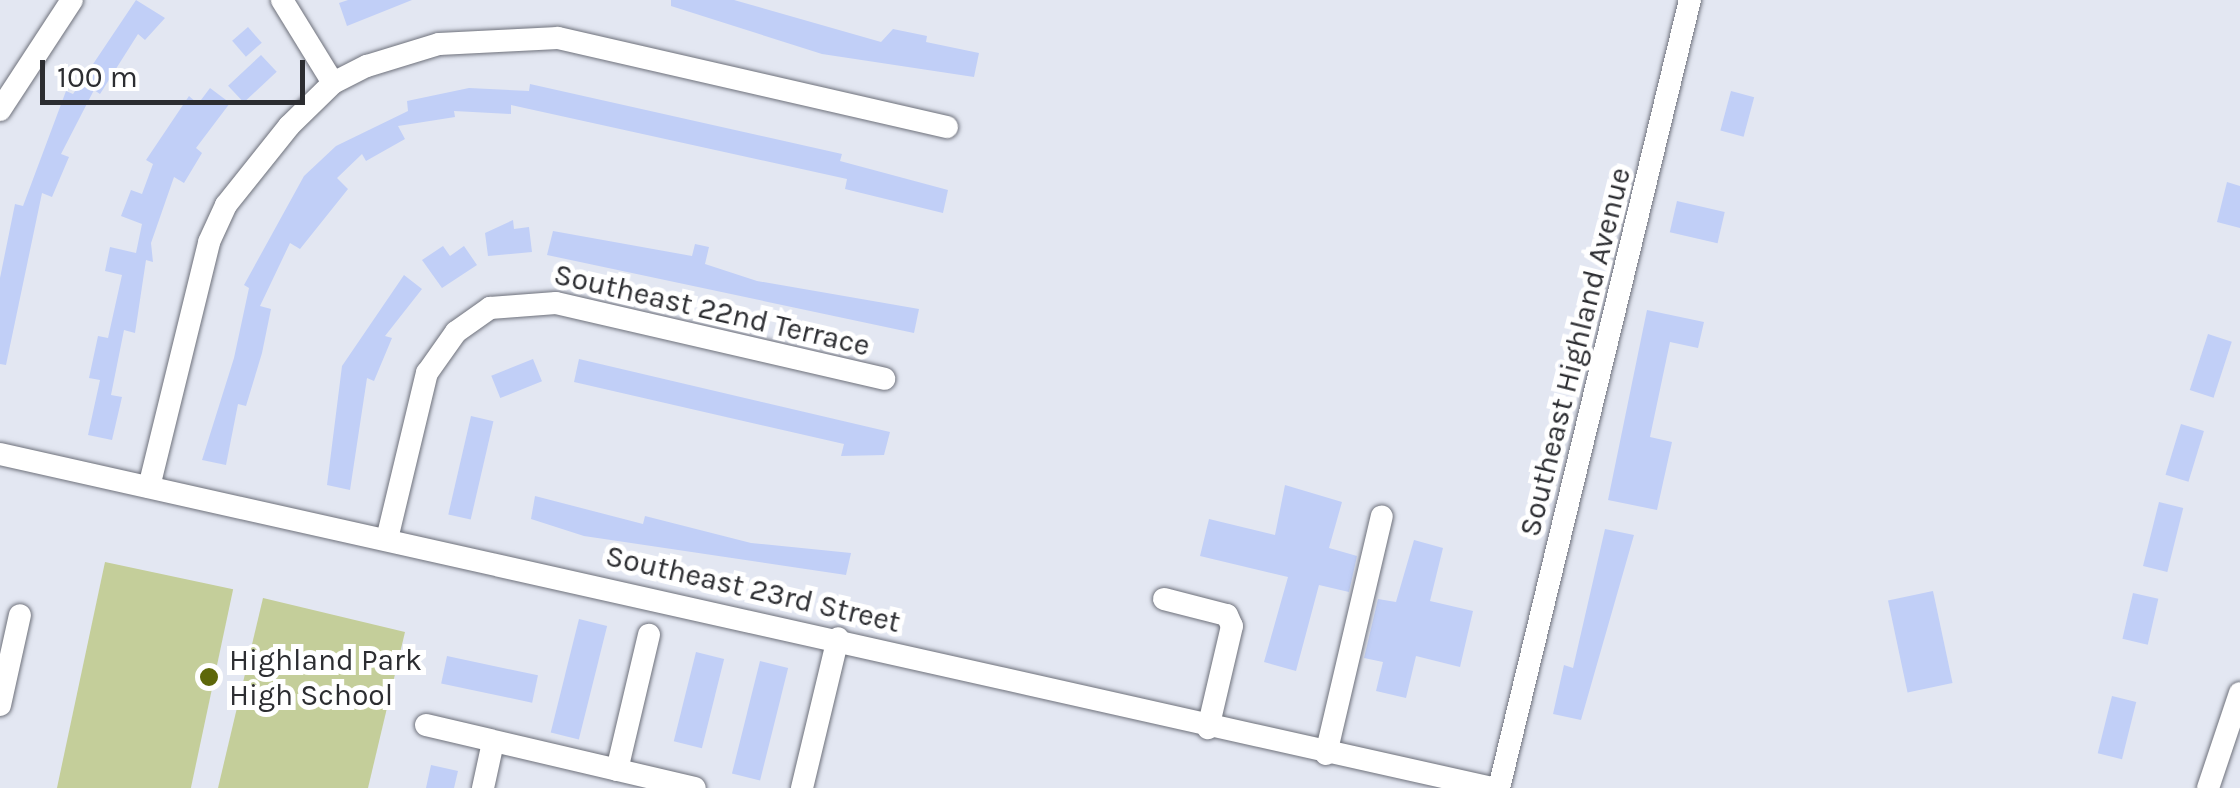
<!DOCTYPE html>
<style>
body{margin:0}
#map{position:relative;width:2240px;height:788px;overflow:hidden;background:#e3e7f2;font-family:Karla,sans-serif}
div>[style]{position:absolute}
.green>*{inset:0;background:#c4ce9a;transform-origin:0 0}
.building>*{inset:0;background:#c1cff7;transform-origin:0 0}
.roads{filter:drop-shadow(0 0 2px #6e717b) drop-shadow(0 0 2px #6e717b)}
.minor>*{height:22px;margin:-11px;padding:0 11px;transform-origin:11px;border-radius:11px;background:#fff}
.dots>*{width:28px;height:28px;translate:-50% -50%;box-sizing:border-box;border:5px solid #fff;border-radius:50%}
span{translate:-50% -50%;white-space:nowrap;text-align:center;line-height:1.15;-webkit-text-stroke:10px #fff;paint-order:stroke}
.street-label{font-size:30px;color:#2c2d31}
.poi-label{font-size:30px;color:#2c2d31}
.left{translate:0 -50%;text-align:left}
.scale{position:absolute;left:40px;top:60px;width:265px;height:45px;box-sizing:border-box;border:5px solid #2c2d31;border-top:0;padding-left:12px;font-size:30px;line-height:35px;white-space:nowrap;color:#2c2d31;-webkit-text-stroke:8px #fff;paint-order:stroke}
</style>
<div id="map">
<div class="green">
<div style="left:105px;top:562px;width:131px;height:231px;rotate:12deg"></div>
<div style="clip-path:polygon(263px 598px,405px 632px,368px 788px,218px 788px)"></div>
</div>
<div class="building">
<div style="clip-path:polygon(136px 0,165px 18px,145px 40px,138px 34px,100px 94px,94px 90px,61px 154px,69px 157px,52px 197px,42px 193px,6px 365px,0 364px,0 278px,15px 204px,23px 206px,66px 91px,73px 94px)"></div>
<div style="clip-path:polygon(412px 0,347px 26px,339px 3px,348px 0)"></div>
<div style="clip-path:polygon(671px 0,734px 0,881px 42px,893px 29px,927px 36px,926px 42px,979px 53px,974px 77px,822px 54px,671px 6px)"></div>
<div style="left:248px;top:27px;width:21px;height:21px;rotate:49deg"></div>
<div style="left:261px;top:55px;width:23px;height:45px;rotate:47deg"></div>
<div style="clip-path:polygon(530px 84px,842px 154px,840px 161px,948px 190px,943px 213px,845px 189px,847px 179px,511px 105px,511px 114px,454px 111px,455px 117px,398px 126px,405px 139px,366px 161px,362px 154px,337px 178px,348px 189px,300px 249px,290px 243px,260px 306px,271px 309px,262px 353px,246px 406px,238px 404px,226px 465px,202px 460px,234px 358px,249px 288px,244px 285px,304px 176px,336px 146px,408px 111px,407px 101px,469px 88px,529px 91px)"></div>
<div style="clip-path:polygon(210px 88px,230px 103px,196px 148px,202px 153px,184px 183px,174px 177px,151px 243px,153px 262px,146px 260px,135px 333px,124px 330px,111px 395px,122px 397px,112px 440px,88px 435px,100px 380px,89px 378px,98px 336px,108px 338px,122px 275px,105px 271px,110px 247px,136px 253px,142px 224px,121px 216px,131px 190px,142px 194px,153px 164px,146px 160px,189px 96px,198px 104px)"></div>
<div style="left:1731px;top:91px;width:24px;height:41px;rotate:15deg"></div>
<div style="clip-path:polygon(2227px 182px,2240px 186px,2240px 228px,2217px 222px)"></div>
<div style="left:1677px;top:201px;width:49px;height:32px;rotate:13deg"></div>
<div style="clip-path:polygon(513px 220px,514px 229px,529px 227px,532px 252px,488px 256px,485px 233px)"></div>
<div style="clip-path:polygon(553px 231px,692px 256px,695px 244px,709px 247px,705px 264px,757px 281px,919px 309px,914px 333px,547px 255px)"></div>
<div style="clip-path:polygon(443px 246px,450px 256px,464px 246px,477px 265px,442px 288px,422px 260px)"></div>
<div style="clip-path:polygon(404px 275px,422px 289px,385px 336px,392px 338px,374px 381px,367px 378px,350px 490px,327px 485px,342px 366px)"></div>
<div style="clip-path:polygon(1647px 310px,1704px 322px,1698px 348px,1670px 342px,1650px 437px,1672px 442px,1657px 510px,1608px 500px)"></div>
<div style="left:2208px;top:334px;width:25px;height:59px;rotate:18deg"></div>
<div style="left:533px;top:359px;width:24px;height:45px;rotate:68deg"></div>
<div style="clip-path:polygon(579px 359px,890px 432px,884px 455px,841px 456px,844px 444px,574px 382px)"></div>
<div style="left:471px;top:416px;width:23px;height:101px;rotate:13deg"></div>
<div style="left:2181px;top:424px;width:24px;height:53px;rotate:17deg"></div>
<div style="clip-path:polygon(1285px 485px,1342px 502px,1329px 548px,1357px 556px,1349px 592px,1319px 585px,1296px 671px,1264px 662px,1288px 577px,1200px 556px,1209px 519px,1275px 535px)"></div>
<div style="clip-path:polygon(535px 496px,643px 524px,645px 516px,751px 543px,851px 553px,846px 575px,584px 536px,531px 519px)"></div>
<div style="left:2159px;top:502px;width:25px;height:66px;rotate:14deg"></div>
<div style="clip-path:polygon(1605px 529px,1634px 535px,1581px 720px,1553px 714px,1564px 665px,1573px 668px)"></div>
<div style="clip-path:polygon(1414px 540px,1443px 548px,1430px 601px,1473px 611px,1460px 667px,1416px 656px,1406px 698px,1376px 691px,1383px 662px,1364px 658px,1378px 599px,1396px 602px)"></div>
<div style="left:1933px;top:591px;width:94px;height:46px;rotate:78deg"></div>
<div style="left:2133px;top:593px;width:26px;height:47px;rotate:13deg"></div>
<div style="left:579px;top:619px;width:29px;height:117px;rotate:14deg"></div>
<div style="left:696px;top:652px;width:29px;height:92px;rotate:14deg"></div>
<div style="left:447px;top:656px;width:93px;height:28px;rotate:12deg"></div>
<div style="left:760px;top:661px;width:29px;height:116px;rotate:14deg"></div>
<div style="left:2112px;top:696px;width:25px;height:59px;rotate:14deg"></div>
<div style="clip-path:polygon(431px 765px,458px 771px,454px 788px,426px 788px)"></div>
</div>
<div class="roads">
<div class="minor">
<div style="left:282px;top:0;width:97px;rotate:58.4deg"></div>
<div style="left:0;top:110px;width:131px;rotate:-56.8deg"></div>
<div style="left:0;top:454px;width:1529px;rotate:12.62deg"></div>
<div style="left:149px;top:487px;width:252px;rotate:-76.2deg"></div>
<div style="left:209px;top:242px;width:41px;rotate:-65.3deg"></div>
<div style="left:226px;top:205px;width:101px;rotate:-51.4deg"></div>
<div style="left:289px;top:126px;width:62px;rotate:-44.3deg"></div>
<div style="left:333px;top:83px;width:38px;rotate:-27deg"></div>
<div style="left:367px;top:66px;width:75px;rotate:-17deg"></div>
<div style="left:439px;top:44px;width:119px;rotate:-2.9deg"></div>
<div style="left:558px;top:38px;width:399px;rotate:12.9deg"></div>
<div style="left:387px;top:539px;width:171px;rotate:-76.5deg"></div>
<div style="left:427px;top:373px;width:50px;rotate:-54.7deg"></div>
<div style="left:456px;top:332px;width:42px;rotate:-35.2deg"></div>
<div style="left:490px;top:308px;width:66px;rotate:-4.3deg"></div>
<div style="left:556px;top:303px;width:337px;rotate:13deg"></div>
<div style="left:1164px;top:599px;width:65px;rotate:14.3deg"></div>
<div style="left:1227px;top:615px;width:12px;rotate:66deg"></div>
<div style="left:1232px;top:626px;width:105px;rotate:103.2deg"></div>
<div style="left:0;top:705px;width:92px;rotate:-77.5deg"></div>
<div style="left:426px;top:725px;width:276px;rotate:13.2deg"></div>
<div style="left:1326px;top:754px;width:244px;rotate:-76.8deg"></div>
<div style="left:617px;top:770px;width:139px;rotate:-76.7deg"></div>
<div style="left:483px;top:788px;width:47px;rotate:-77.7deg"></div>
<div style="left:802px;top:788px;width:154px;rotate:-76.5deg"></div>
<div style="left:1499px;top:788px;width:811px;rotate:-76.38deg"></div>
<div style="left:2208px;top:788px;width:100px;rotate:-71.4deg"></div>
</div>
</div>
<div class="dots">
<div style="left:209px;top:677px;background:#5d670a"></div>
</div>
<div class="street-label">
<span style="left:712px;top:310px;rotate:13deg">Southeast 22nd Terrace</span>
<span style="left:1575px;top:352px;rotate:-76deg">Southeast Highland Avenue</span>
<span style="left:753px;top:589px;rotate:13deg">Southeast 23rd Street</span>
</div>
<div class="poi-label">
<span class="left" style="left:229px;top:677px">Highland Park<br>High School</span>
</div>
<div class="scale">100 m</div>
</div>
